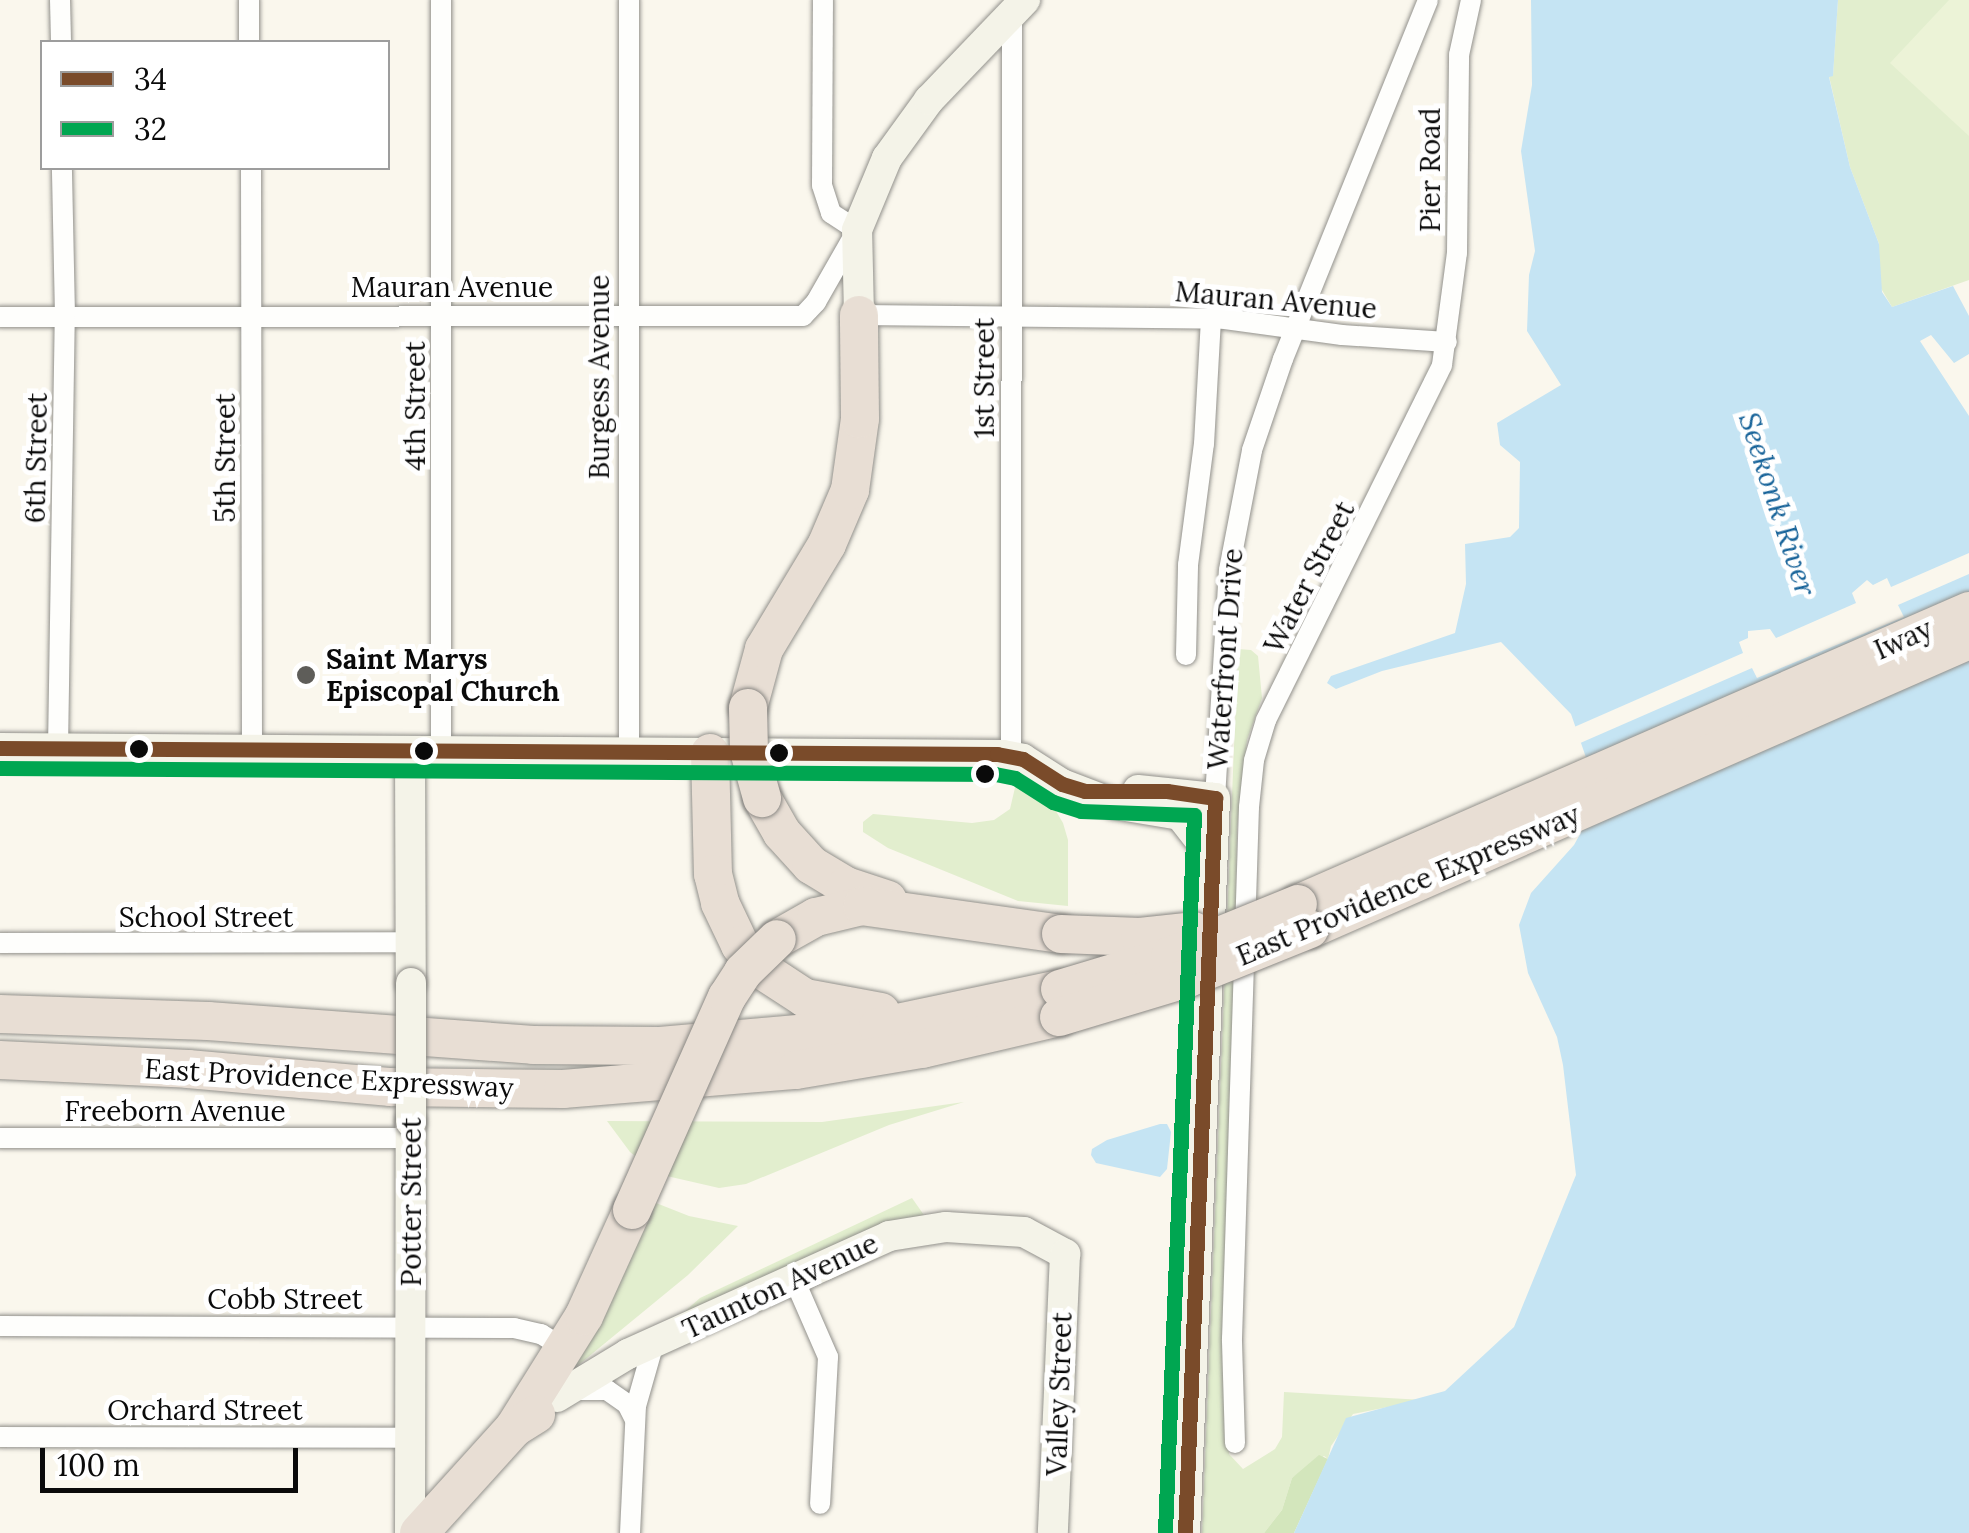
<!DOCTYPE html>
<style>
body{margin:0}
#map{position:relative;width:1969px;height:1533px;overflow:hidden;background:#faf7ed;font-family:Lora,serif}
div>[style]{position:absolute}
.green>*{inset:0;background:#e2eece}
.forest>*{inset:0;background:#d3e6bc}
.pitch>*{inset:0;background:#ecf3d7}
.water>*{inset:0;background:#c5e4f3}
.pier>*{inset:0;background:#faf7ed}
.roads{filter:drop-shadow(0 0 2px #92918c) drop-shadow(0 0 2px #92918c)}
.street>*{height:20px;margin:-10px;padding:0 10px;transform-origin:10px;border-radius:10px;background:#fefefc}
.secondary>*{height:30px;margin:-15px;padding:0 15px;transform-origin:15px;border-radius:15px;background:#f4f3e8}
.highway>*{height:38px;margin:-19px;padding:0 19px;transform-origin:19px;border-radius:19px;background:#e8ded4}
.bridges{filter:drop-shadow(0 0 2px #898783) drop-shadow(0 0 2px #898783)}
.secondary-bridge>*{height:30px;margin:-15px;padding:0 15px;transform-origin:15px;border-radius:15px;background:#f4f3e8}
.highway-bridge>*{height:38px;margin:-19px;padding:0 19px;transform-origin:19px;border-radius:19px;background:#e8ded4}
.bus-1>*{height:15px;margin:-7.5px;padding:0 7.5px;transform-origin:7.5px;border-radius:7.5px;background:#7a4b2a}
.bus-2>*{height:15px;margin:-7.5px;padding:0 7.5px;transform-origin:7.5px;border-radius:7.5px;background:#00a651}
.dots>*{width:28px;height:28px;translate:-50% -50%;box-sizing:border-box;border:5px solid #fff;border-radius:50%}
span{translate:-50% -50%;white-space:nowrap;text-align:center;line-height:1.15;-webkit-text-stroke:10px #fff;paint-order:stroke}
.street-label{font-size:28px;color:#0a0a0a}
.poi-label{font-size:28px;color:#0a0a0a;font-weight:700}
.left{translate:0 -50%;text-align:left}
.water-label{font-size:30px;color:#176399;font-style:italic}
.legend{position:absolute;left:40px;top:40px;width:350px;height:130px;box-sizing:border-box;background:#fff;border:2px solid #9d9d9d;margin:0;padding:12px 18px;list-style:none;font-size:30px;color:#0a0a0a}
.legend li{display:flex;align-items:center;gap:20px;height:50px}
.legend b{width:50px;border:2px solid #9d9d9d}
.scale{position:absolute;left:40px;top:1448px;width:258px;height:45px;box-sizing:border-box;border:5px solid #0a0a0a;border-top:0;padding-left:12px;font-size:30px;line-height:35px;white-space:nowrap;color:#0a0a0a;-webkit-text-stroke:8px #fff;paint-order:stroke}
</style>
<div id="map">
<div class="green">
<div style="clip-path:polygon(1838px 0,1969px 0,1969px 280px,1892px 307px,1879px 285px,1879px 244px,1850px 167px,1829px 76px,1833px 75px)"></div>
<div style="clip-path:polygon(1238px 649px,1251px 650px,1258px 656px,1262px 698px,1247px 740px,1237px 828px,1229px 1454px,1243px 1469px,1275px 1449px,1282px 1437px,1284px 1392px,1423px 1400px,1353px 1414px,1331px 1446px,1328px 1459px,1324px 1456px,1292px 1478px,1282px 1510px,1264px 1533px,1202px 1533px)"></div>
<div style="clip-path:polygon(1017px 779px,1032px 785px,1050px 801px,1063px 823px,1068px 840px,1068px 906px,1018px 901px,888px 848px,863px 832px,863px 822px,873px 814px,972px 823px,994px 820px,1010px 809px)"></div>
<div style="clip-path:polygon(964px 1102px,889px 1125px,746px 1184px,719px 1188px,658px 1174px,630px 1152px,607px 1121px,822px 1122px)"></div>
<div style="clip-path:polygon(912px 1198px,926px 1218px,674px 1321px,700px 1298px)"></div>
<div style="clip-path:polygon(651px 1201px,689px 1216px,738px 1226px,688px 1275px,565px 1376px)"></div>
</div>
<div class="forest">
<div style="clip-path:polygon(1319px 1455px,1328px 1459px,1294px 1533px,1264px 1533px,1282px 1510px,1292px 1478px)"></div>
</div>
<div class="pitch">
<div style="clip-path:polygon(1949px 0,1969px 0,1969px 136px,1890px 63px)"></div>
</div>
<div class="water">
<div style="clip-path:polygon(1531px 0,1838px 0,1833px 76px,1829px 77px,1850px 167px,1879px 244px,1882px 292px,1892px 307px,1953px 286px,1969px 316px,1969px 1533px,1294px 1533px,1346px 1418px,1445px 1391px,1514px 1327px,1576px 1175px,1563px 1065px,1557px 1037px,1528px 973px,1519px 925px,1531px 893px,1574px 845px,1590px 816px,1591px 772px,1571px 714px,1501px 642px,1382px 671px,1336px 689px,1327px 683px,1331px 676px,1455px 633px,1466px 584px,1465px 544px,1510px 537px,1519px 528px,1520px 462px,1500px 445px,1497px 423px,1561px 385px,1527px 331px,1529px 275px,1535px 251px,1521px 151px,1532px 85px)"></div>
<div style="clip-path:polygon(1160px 1124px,1167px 1124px,1171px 1132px,1167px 1169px,1160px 1177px,1096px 1163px,1091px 1155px,1092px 1149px,1107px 1140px)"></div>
</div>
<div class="pier">
<div style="clip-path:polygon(1931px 335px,1954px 363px,1969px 354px,1969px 416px,1920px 341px)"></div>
<div style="clip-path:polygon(1969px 553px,1969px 574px,1898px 605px,1904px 617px,1757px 678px,1752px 668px,1578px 744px,1572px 728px,1743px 653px,1739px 642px,1748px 638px,1748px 631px,1770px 629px,1776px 638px,1856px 603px,1852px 593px,1867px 580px,1873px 585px,1887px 578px,1891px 587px)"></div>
</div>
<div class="roads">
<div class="street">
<div style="left:60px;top:0;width:42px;rotate:88.6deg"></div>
<div style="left:441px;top:0;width:753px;rotate:90deg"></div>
<div style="left:629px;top:0;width:753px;rotate:90deg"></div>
<div style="left:249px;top:42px;width:42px;rotate:-90deg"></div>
<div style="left:251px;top:168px;width:581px;rotate:89.9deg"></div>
<div style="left:859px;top:315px;width:366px;rotate:0.6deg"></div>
<div style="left:1225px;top:319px;width:118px;rotate:7.8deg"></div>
<div style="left:1342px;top:335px;width:105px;rotate:3.8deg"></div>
<div style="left:0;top:317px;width:803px;rotate:-0.07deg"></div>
<div style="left:803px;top:316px;width:19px;rotate:-47deg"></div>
<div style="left:816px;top:302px;width:83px;rotate:-60.3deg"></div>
<div style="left:857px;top:230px;width:31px;rotate:-147deg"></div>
<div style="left:831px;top:213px;width:29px;rotate:-108deg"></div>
<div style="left:822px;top:185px;width:185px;rotate:-89.7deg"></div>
<div style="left:1186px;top:655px;width:90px;rotate:-88.7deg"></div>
<div style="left:1188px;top:565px;width:122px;rotate:-82.5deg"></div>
<div style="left:1204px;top:444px;width:126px;rotate:-86.8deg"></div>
<div style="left:58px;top:749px;width:433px;rotate:-89.1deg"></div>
<div style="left:65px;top:316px;width:148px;rotate:-91.2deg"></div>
<div style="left:1011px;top:756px;width:744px;rotate:-89.92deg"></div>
<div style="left:1215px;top:798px;width:228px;rotate:-86.5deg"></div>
<div style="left:1229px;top:570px;width:122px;rotate:-79.1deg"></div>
<div style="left:1252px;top:450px;width:96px;rotate:-71.2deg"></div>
<div style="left:1283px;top:359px;width:387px;rotate:-68deg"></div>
<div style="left:0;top:943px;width:411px;rotate:-0.1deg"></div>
<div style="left:0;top:1138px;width:411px"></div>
<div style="left:794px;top:1279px;width:85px;rotate:66.4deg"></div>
<div style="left:828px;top:1357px;width:147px;rotate:93.1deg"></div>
<div style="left:0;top:1326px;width:514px;rotate:0.22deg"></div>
<div style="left:514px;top:1328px;width:28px;rotate:13deg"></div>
<div style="left:541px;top:1334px;width:28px;rotate:32deg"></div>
<div style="left:573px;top:1390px;width:34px"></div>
<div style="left:607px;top:1390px;width:24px;rotate:35deg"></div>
<div style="left:627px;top:1404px;width:16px;rotate:63deg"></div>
<div style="left:0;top:1437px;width:410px;rotate:0.1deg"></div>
<div style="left:1235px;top:1443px;width:104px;rotate:-91.7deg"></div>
<div style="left:1232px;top:1339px;width:532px;rotate:-88.17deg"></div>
<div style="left:1249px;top:807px;width:47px;rotate:-83.9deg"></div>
<div style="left:1254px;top:760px;width:42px;rotate:-73.3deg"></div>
<div style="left:1266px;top:720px;width:396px;rotate:-63.6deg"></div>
<div style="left:1442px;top:365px;width:113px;rotate:-82.4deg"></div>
<div style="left:1457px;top:253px;width:198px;rotate:-89.4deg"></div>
<div style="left:1459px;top:55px;width:56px;rotate:-77.7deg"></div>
<div style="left:630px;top:1533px;width:127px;rotate:-87.3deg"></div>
<div style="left:636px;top:1406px;width:66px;rotate:-74.1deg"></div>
</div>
<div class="secondary">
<div style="left:859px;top:315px;width:85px;rotate:-91.3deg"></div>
<div style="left:857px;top:230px;width:78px;rotate:-67.4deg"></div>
<div style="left:887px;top:158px;width:72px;rotate:-54.1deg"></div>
<div style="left:929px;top:100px;width:139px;rotate:-46.2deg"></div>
<div style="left:0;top:748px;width:1003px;rotate:0.4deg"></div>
<div style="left:1003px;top:755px;width:20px;rotate:11deg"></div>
<div style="left:1023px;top:759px;width:46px;rotate:32.7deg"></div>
<div style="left:1062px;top:784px;width:56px;rotate:21deg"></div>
<div style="left:1114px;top:804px;width:67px;rotate:9.5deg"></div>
<div style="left:1180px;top:815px;width:36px;rotate:52deg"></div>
<div style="left:1202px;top:843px;width:27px;rotate:68deg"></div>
<div style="left:410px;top:752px;width:231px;rotate:89.8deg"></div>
<div style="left:1138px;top:790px;width:77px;rotate:5.9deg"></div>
<div style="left:557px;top:1397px;width:83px;rotate:-31.2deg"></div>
<div style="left:628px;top:1354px;width:286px;rotate:-24.3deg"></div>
<div style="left:889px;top:1236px;width:58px;rotate:-9deg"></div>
<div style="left:946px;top:1227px;width:78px;rotate:3.7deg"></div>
<div style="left:1024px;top:1232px;width:47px;rotate:28.2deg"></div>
<div style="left:1065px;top:1254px;width:279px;rotate:92.5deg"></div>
<div style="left:410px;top:1533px;width:411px;rotate:-89.9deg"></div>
<div style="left:1185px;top:1533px;width:736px;rotate:-87.66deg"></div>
</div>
<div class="highway">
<div style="left:748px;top:708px;width:61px;rotate:-74.8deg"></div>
<div style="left:764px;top:649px;width:122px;rotate:-59deg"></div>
<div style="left:827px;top:544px;width:59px;rotate:-66.9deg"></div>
<div style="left:850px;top:490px;width:72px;rotate:-82deg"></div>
<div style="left:860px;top:419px;width:104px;rotate:-90.6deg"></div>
<div style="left:710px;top:753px;width:121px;rotate:88.6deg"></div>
<div style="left:713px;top:874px;width:30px;rotate:76deg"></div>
<div style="left:720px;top:903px;width:47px;rotate:64.5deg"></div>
<div style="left:740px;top:945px;width:33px;rotate:49deg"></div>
<div style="left:762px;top:970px;width:51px;rotate:33.1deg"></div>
<div style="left:805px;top:998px;width:77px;rotate:10.4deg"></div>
<div style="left:762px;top:798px;width:40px;rotate:60.3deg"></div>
<div style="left:782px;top:833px;width:43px;rotate:47.8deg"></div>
<div style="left:811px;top:865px;width:41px;rotate:31deg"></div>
<div style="left:846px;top:886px;width:44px;rotate:18.4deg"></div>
<div style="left:1298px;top:904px;width:732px;rotate:-23.59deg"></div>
<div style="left:1310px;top:929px;width:720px;rotate:-23.68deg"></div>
<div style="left:777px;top:939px;width:45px;rotate:-29.4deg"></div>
<div style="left:816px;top:917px;width:47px;rotate:-13.4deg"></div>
<div style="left:862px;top:906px;width:201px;rotate:8deg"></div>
<div style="left:0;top:1014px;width:208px;rotate:1.9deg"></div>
<div style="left:208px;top:1021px;width:326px;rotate:4.2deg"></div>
<div style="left:533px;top:1045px;width:127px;rotate:0.5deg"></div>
<div style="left:660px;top:1046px;width:219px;rotate:-5deg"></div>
<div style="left:878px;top:1027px;width:186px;rotate:-11.8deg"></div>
<div style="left:0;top:1060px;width:188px;rotate:2.7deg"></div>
<div style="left:188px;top:1069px;width:204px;rotate:5.1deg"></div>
<div style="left:391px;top:1087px;width:172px;rotate:0.7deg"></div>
<div style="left:563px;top:1089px;width:234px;rotate:-4.7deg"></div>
<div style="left:796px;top:1070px;width:128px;rotate:-9.5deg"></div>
<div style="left:922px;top:1049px;width:141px;rotate:-13.1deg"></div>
<div style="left:514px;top:1428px;width:132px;rotate:-58deg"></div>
<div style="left:584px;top:1316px;width:116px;rotate:-65.6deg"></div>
<div style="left:419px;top:1533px;width:142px;rotate:-47.9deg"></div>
<div style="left:514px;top:1428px;width:26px;rotate:-32deg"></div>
</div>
</div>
<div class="bridges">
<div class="secondary-bridge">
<div style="left:411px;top:983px;width:139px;rotate:90deg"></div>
</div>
<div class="highway-bridge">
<div style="left:748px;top:708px;width:43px;rotate:88.7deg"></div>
<div style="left:749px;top:751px;width:49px;rotate:74.5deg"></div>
<div style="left:1061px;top:934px;width:79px;rotate:2.2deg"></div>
<div style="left:1140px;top:937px;width:54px;rotate:-6.3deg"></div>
<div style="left:1060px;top:989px;width:115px;rotate:-16.7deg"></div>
<div style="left:1170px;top:956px;width:138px;rotate:-22.1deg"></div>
<div style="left:1059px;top:1017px;width:135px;rotate:-16.8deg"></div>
<div style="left:1188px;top:978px;width:131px;rotate:-21.9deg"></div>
<div style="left:632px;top:1210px;width:233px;rotate:-66deg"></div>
<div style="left:727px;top:997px;width:30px;rotate:-57deg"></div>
<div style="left:743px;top:972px;width:47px;rotate:-44.1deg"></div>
</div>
</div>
<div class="bus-1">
<div style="left:0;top:748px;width:997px;rotate:0.34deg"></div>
<div style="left:997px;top:754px;width:26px;rotate:11deg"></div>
<div style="left:1023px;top:759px;width:46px;rotate:32.7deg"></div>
<div style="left:1062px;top:784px;width:24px;rotate:17deg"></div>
<div style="left:1085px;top:791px;width:82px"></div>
<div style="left:1167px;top:791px;width:49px;rotate:8.3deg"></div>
<div style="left:1215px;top:798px;width:736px;rotate:92.34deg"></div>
</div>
<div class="bus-2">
<div style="left:0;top:768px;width:995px;rotate:0.35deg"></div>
<div style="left:995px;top:774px;width:20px;rotate:11deg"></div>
<div style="left:1015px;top:778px;width:45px;rotate:32.3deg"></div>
<div style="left:1053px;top:802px;width:29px;rotate:18deg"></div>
<div style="left:1081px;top:811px;width:113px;rotate:2deg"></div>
<div style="left:1194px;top:815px;width:718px;rotate:92.32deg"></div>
</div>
<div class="dots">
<div style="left:306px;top:675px;background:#5e5d59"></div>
<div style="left:139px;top:749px;background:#0a0a0a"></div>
<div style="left:424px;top:751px;background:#0a0a0a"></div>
<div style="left:779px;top:753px;background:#0a0a0a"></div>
<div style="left:985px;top:774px;background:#0a0a0a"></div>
</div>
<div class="street-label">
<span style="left:1430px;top:170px;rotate:-90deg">Pier Road</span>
<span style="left:452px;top:287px">Mauran Avenue</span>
<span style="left:1276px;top:300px;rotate:5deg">Mauran Avenue</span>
<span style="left:599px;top:377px;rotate:-90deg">Burgess Avenue</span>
<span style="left:984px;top:378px;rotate:-90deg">1st Street</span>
<span style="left:415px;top:406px;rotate:-90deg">4th Street</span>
<span style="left:36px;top:458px;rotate:-89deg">6th Street</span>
<span style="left:225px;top:458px;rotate:-90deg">5th Street</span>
<span style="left:1309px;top:577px;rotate:-63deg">Water Street</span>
<span style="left:1903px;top:639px;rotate:-24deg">Iway</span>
<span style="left:1225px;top:659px;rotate:-86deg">Waterfront Drive</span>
<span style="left:1408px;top:885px;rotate:-23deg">East Providence Expressway</span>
<span style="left:206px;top:917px">School Street</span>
<span style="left:329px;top:1078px;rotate:3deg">East Providence Expressway</span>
<span style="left:175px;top:1111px">Freeborn Avenue</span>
<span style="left:411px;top:1202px;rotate:-90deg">Potter Street</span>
<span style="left:780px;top:1286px;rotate:-25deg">Taunton Avenue</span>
<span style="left:285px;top:1299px">Cobb Street</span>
<span style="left:1059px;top:1394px;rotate:-88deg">Valley Street</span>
<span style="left:205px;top:1410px">Orchard Street</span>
</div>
<div class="poi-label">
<span class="left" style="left:326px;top:675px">Saint Marys<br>Episcopal Church</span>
</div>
<div class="water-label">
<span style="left:1778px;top:504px;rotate:72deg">Seekonk River</span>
</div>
<ul class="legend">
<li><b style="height:12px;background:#7a4b2a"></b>34</li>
<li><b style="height:12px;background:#00a651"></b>32</li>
</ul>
<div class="scale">100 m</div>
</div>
